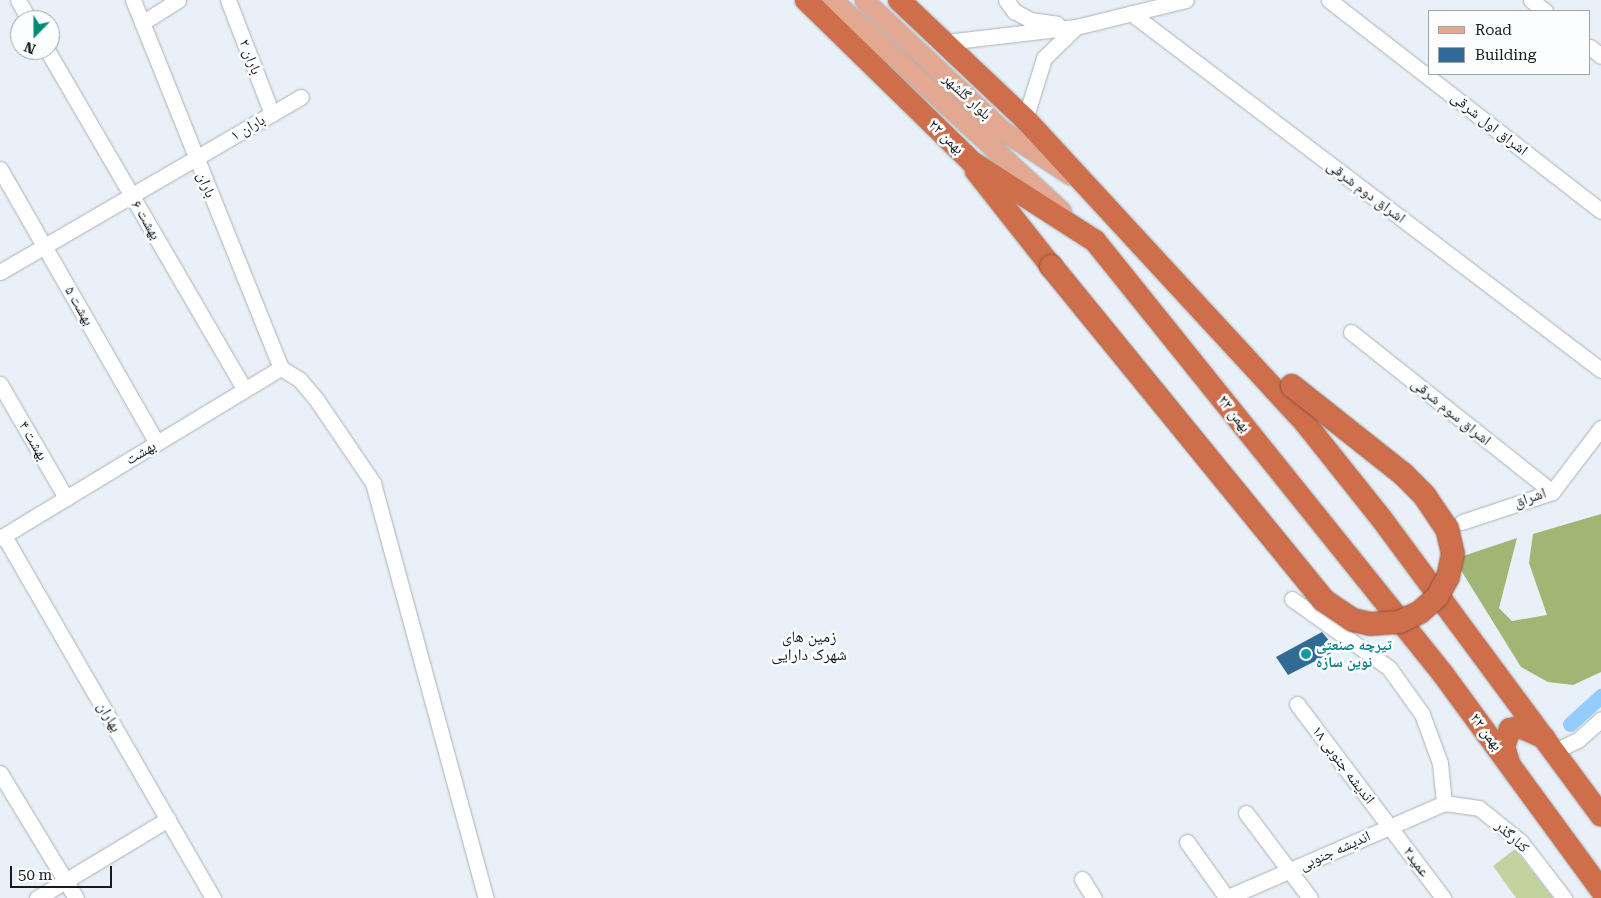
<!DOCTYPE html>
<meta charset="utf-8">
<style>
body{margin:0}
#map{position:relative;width:1601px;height:898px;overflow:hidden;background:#e9f0f7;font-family:"Roboto Serif","Noto Naskh Arabic",serif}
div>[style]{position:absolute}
.green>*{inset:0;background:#c2d3a0}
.forest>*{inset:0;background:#a1b674}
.canal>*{height:15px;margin:-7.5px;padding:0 7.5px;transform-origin:7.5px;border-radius:7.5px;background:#93cdfd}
.building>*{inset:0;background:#326a96}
.roads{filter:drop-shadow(0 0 1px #aab1b7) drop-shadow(0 0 1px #aab1b7)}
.minor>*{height:15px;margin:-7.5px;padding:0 7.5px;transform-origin:7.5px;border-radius:7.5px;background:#fff}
.major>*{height:19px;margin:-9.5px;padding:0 9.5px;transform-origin:9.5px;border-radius:9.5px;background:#e2a892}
.highway>*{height:22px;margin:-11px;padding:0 11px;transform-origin:11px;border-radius:11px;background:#ce6e4a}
.bridges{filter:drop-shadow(0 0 1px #8e513a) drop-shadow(0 0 1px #8e513a)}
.highway-bridge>*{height:22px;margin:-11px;padding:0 11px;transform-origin:11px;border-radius:11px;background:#ce6e4a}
.dots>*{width:14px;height:14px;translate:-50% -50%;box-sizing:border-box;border:2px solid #fbfdfe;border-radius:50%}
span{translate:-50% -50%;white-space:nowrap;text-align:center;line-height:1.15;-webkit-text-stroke:5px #fbfdfe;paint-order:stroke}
.street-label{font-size:15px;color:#181b1d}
.culture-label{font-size:15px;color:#0d838f;font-weight:700}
.left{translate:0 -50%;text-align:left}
.neighbourhood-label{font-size:16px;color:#181b1d}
.legend{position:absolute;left:1428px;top:10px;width:162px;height:65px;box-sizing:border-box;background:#fbfdfe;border:1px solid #a0a3a4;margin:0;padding:6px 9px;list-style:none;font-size:15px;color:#181b1d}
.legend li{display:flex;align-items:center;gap:10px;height:25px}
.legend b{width:25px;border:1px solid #a0a3a4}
.north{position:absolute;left:10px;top:10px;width:50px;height:50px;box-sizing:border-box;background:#fbfdfe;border:1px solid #a0a3a4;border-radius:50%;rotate:202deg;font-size:14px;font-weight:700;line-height:20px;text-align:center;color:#181b1d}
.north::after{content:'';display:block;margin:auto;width:18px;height:22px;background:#028c73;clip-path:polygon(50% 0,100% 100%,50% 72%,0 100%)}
.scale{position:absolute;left:10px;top:866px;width:102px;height:22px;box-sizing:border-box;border:2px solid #181b1d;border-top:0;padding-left:6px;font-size:15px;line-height:18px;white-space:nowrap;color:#181b1d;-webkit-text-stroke:4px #fbfdfe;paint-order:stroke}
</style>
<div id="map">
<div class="green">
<div style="clip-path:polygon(1515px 849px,1553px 898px,1516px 898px,1493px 866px)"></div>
</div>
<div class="forest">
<div style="clip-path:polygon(1601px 514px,1601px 672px,1573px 685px,1548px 682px,1521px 667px,1454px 559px,1517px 538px,1499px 608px,1512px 621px,1547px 615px,1529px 563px,1533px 534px)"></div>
</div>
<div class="canal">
<div style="left:1570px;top:724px;width:42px;rotate:-42.1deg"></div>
</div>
<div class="building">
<div style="clip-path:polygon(1322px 632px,1337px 650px,1288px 675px,1276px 657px)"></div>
</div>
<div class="roads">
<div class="minor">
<div style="left:18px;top:0;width:23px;rotate:61deg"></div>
<div style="left:133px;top:0;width:397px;rotate:68.1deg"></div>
<div style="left:228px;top:0;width:122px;rotate:68.9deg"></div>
<div style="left:1006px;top:0;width:14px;rotate:54deg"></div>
<div style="left:1014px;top:11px;width:18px;rotate:29deg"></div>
<div style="left:1030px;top:20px;width:27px;rotate:8deg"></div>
<div style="left:1329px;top:0;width:344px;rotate:37.8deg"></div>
<div style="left:1531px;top:0;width:18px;rotate:38deg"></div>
<div style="left:1131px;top:13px;width:590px;rotate:37.22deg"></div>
<div style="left:142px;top:23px;width:43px;rotate:-32.6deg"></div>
<div style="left:946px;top:42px;width:130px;rotate:-6.6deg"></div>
<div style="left:1590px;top:47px;width:14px;rotate:39deg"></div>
<div style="left:47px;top:50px;width:393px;rotate:59.8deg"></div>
<div style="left:1025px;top:119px;width:64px;rotate:-72.7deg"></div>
<div style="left:1044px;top:58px;width:45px;rotate:-44.1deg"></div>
<div style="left:1076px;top:27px;width:113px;rotate:-13.8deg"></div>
<div style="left:0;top:169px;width:316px;rotate:60.2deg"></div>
<div style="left:0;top:272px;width:348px;rotate:-30.2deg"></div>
<div style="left:1351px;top:332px;width:257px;rotate:38.5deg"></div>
<div style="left:281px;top:368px;width:22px;rotate:32deg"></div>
<div style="left:300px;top:380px;width:25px;rotate:50deg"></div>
<div style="left:316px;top:399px;width:102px;rotate:55.8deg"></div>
<div style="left:373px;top:483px;width:430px;rotate:74.8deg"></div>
<div style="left:0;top:384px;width:132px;rotate:59.9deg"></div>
<div style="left:1462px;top:522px;width:95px;rotate:-18.4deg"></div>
<div style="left:1552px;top:492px;width:81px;rotate:-52.6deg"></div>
<div style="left:4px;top:536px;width:418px;rotate:60deg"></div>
<div style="left:0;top:538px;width:328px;rotate:-31.2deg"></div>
<div style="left:1292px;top:599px;width:119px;rotate:35.4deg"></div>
<div style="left:1389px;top:668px;width:57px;rotate:54.3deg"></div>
<div style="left:1422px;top:714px;width:52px;rotate:69.8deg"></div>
<div style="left:1440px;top:763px;width:40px;rotate:84.3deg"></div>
<div style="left:1297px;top:704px;width:243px;rotate:53deg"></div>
<div style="left:1555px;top:751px;width:25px;rotate:-26deg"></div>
<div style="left:1578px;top:740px;width:31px;rotate:-42deg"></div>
<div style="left:0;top:773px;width:146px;rotate:58.7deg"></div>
<div style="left:1444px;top:803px;width:35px;rotate:8deg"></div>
<div style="left:1479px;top:808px;width:54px;rotate:39deg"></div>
<div style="left:1521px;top:842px;width:71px;rotate:52.5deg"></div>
<div style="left:1246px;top:813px;width:106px;rotate:53deg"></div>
<div style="left:1187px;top:842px;width:69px;rotate:54.5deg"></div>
<div style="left:1082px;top:879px;width:22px;rotate:58deg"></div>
<div style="left:37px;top:898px;width:153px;rotate:-31.1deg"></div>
<div style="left:1226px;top:898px;width:238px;rotate:-23.5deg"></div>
</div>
<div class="major">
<div style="left:833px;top:0;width:311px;rotate:42.7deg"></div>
<div style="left:864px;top:0;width:191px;rotate:43.3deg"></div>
<div style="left:1003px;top:131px;width:80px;rotate:33.3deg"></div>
</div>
<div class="highway">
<div style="left:806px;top:0;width:232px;rotate:44.3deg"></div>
<div style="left:972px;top:162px;width:146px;rotate:32.7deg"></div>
<div style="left:1095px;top:241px;width:556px;rotate:51.21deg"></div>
<div style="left:1443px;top:674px;width:268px;rotate:53.8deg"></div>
<div style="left:899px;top:0;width:173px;rotate:43.4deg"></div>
<div style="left:1025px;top:119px;width:415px;rotate:47.3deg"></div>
<div style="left:1306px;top:424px;width:120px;rotate:51.4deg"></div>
<div style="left:1381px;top:518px;width:370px;rotate:53.5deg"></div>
<div style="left:976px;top:171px;width:121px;rotate:51.7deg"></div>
<div style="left:1509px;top:763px;width:17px;rotate:-107deg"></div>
<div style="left:1504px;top:747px;width:19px;rotate:-72deg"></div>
<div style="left:1510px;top:729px;width:10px;rotate:-11deg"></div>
<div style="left:1520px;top:727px;width:27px;rotate:24deg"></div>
</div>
</div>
<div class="bridges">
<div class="highway-bridge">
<div style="left:1051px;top:266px;width:431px;rotate:50.8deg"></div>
<div style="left:1323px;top:600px;width:36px;rotate:34deg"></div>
<div style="left:1353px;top:620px;width:17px;rotate:13deg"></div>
<div style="left:1370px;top:624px;width:29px;rotate:-4deg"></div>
<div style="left:1399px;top:622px;width:23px;rotate:-25deg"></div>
<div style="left:1420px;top:612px;width:23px;rotate:-41deg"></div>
<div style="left:1437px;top:597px;width:23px;rotate:-61deg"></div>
<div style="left:1448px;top:577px;width:24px;rotate:-78deg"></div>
<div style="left:1453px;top:554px;width:26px;rotate:-103deg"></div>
<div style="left:1447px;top:529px;width:40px;rotate:-124deg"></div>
<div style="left:1425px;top:496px;width:31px;rotate:-135deg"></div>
<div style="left:1403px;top:474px;width:142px;rotate:-141.6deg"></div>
</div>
</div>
<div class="dots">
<div style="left:1306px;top:654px;background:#0f9aa8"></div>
</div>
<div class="street-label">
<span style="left:250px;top:57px;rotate:69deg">باران ۲</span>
<span style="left:967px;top:97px;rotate:43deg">بلوار گلشهر</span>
<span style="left:1489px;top:124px;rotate:38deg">اشراق اول شرقی</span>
<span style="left:248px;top:128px;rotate:-30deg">باران ۱</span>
<span style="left:946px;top:137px;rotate:44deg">۲۲ بهمن</span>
<span style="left:206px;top:185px;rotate:68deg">باران</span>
<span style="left:1366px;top:192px;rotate:37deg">اشراق دوم شرقی</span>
<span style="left:146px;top:220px;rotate:60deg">بهشت ۶</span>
<span style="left:79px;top:306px;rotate:60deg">بهشت ۵</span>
<span style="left:1451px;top:412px;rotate:39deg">اشراق سوم شرقی</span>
<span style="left:1234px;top:414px;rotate:51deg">۲۲ بهمن</span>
<span style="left:33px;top:441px;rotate:60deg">بهشت ۴</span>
<span style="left:141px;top:453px;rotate:-31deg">بهشت</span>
<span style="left:1530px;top:498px;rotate:-19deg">اشراق</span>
<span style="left:109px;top:717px;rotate:60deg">بهاران</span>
<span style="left:1486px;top:732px;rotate:53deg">۲۲ بهمن</span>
<span style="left:1343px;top:765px;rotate:53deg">اندیشه جنوبی ۱۸</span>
<span style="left:1512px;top:837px;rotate:43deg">کنارگذر</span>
<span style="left:1335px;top:851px;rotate:-24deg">اندیشه جنوبی</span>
<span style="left:1416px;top:862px;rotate:53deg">عمید۲</span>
</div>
<div class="culture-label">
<span class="left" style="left:1316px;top:654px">تیرچه صنعتی<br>نوین سازه</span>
</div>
<div class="neighbourhood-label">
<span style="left:809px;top:646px">زمین های<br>شهرک دارایی</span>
</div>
<ul class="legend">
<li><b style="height:6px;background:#e2a892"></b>Road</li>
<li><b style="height:14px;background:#326a96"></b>Building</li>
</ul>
<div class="north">N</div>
<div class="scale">50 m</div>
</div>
